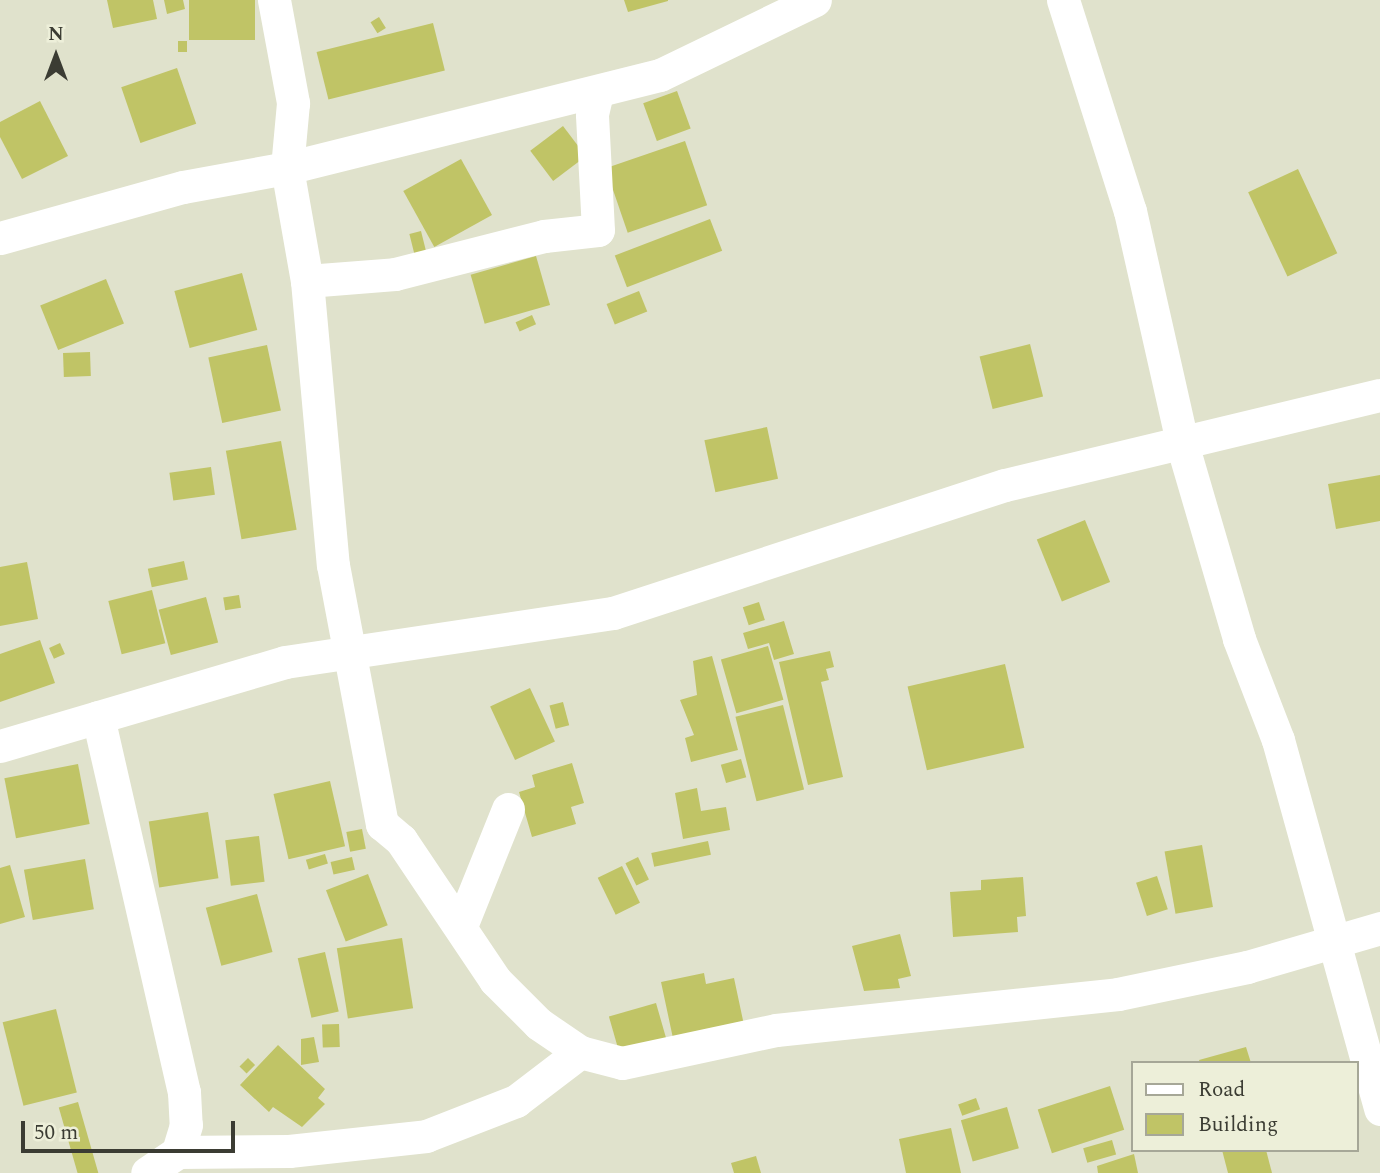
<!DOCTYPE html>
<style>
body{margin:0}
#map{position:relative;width:1380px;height:1173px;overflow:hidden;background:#e0e2cc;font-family:Spectral,serif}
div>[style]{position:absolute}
.building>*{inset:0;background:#c0c466;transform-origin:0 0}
.minor>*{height:33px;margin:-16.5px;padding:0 16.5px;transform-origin:16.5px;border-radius:16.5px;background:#fff}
span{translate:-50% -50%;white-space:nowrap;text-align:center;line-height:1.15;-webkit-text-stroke:6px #edefd9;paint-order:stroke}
.legend{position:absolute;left:1131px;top:1061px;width:228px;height:91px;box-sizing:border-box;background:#edefd9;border:2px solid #a6a797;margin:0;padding:9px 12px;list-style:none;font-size:21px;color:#3b3c33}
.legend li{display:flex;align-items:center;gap:14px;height:35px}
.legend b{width:35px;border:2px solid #a6a797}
.north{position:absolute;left:21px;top:21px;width:70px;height:70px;-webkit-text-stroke:5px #edefd9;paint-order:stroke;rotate:0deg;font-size:19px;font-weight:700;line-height:28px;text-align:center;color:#3b3c33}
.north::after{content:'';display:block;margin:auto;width:24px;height:32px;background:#3b3c33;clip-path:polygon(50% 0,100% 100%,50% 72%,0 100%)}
.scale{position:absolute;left:21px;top:1121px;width:214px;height:32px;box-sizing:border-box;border:4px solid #3b3c33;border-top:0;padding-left:9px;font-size:21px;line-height:24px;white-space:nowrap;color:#3b3c33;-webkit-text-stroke:5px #edefd9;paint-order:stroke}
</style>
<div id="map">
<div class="building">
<div style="clip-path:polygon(107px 0,153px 0,157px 19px,113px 28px)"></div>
<div style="clip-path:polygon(164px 0,183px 0,185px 9px,167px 14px)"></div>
<div style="left:189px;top:0;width:66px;height:40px"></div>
<div style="clip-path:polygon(624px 0,668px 0,668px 1px,628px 12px)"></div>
<div style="left:379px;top:17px;width:13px;height:10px;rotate:58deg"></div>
<div style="left:433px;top:23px;width:49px;height:120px;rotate:76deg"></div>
<div style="left:178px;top:41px;width:9px;height:11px"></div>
<div style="left:177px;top:68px;width:59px;height:59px;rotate:71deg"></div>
<div style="left:677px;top:91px;width:40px;height:36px;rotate:70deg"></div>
<div style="clip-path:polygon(40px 101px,68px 156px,22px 179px,0 137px,0 122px)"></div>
<div style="left:563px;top:126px;width:38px;height:41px;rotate:53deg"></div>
<div style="left:685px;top:141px;width:68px;height:84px;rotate:71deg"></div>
<div style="left:461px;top:159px;width:64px;height:66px;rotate:61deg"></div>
<div style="left:1298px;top:169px;width:93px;height:55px;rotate:65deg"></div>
<div style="left:710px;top:219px;width:34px;height:102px;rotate:69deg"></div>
<div style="left:421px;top:231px;width:25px;height:12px;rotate:76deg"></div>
<div style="left:536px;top:256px;width:51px;height:68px;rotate:74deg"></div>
<div style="left:242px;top:273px;width:59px;height:70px;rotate:75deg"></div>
<div style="left:106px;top:279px;width:48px;height:71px;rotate:68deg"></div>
<div style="left:639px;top:291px;width:22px;height:35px;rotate:68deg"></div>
<div style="left:532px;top:315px;width:10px;height:18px;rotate:66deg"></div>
<div style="left:1030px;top:344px;width:54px;height:52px;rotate:76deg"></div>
<div style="left:267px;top:345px;width:67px;height:60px;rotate:78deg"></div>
<div style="left:90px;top:352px;width:24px;height:27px;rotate:88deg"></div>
<div style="left:767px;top:427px;width:53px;height:64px;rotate:78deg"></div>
<div style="left:281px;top:441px;width:90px;height:56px;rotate:80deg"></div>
<div style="left:211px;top:467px;width:28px;height:42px;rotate:82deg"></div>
<div style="clip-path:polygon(1380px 475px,1380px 521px,1336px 529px,1328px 484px)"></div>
<div style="left:1085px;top:520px;width:67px;height:52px;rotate:68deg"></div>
<div style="left:184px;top:561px;width:19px;height:37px;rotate:78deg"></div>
<div style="clip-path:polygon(27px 562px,38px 619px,0 626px,0 567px)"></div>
<div style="left:152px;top:590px;width:55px;height:45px;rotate:76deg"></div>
<div style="left:239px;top:595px;width:13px;height:16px;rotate:81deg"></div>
<div style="left:206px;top:597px;width:47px;height:49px;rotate:75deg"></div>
<div style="left:759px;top:602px;width:19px;height:17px;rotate:72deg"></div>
<div style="clip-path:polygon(784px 621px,794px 654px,774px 660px,769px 643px,748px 649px,743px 633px)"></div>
<div style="clip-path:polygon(40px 640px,55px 683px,0 702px,0 654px)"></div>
<div style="left:60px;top:643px;width:12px;height:12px;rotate:66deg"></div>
<div style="left:768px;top:646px;width:56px;height:49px;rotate:74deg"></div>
<div style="clip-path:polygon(830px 651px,834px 667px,826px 669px,829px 680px,821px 682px,843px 777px,808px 785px,779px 662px)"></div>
<div style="clip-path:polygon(712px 656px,738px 750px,691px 762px,685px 738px,694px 735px,680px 700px,697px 695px,693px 661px)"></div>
<div style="left:1005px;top:664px;width:86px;height:100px;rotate:77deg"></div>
<div style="left:530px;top:688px;width:59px;height:44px;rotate:65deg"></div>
<div style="left:563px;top:702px;width:24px;height:14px;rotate:75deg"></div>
<div style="left:783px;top:705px;width:87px;height:49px;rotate:76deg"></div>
<div style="left:741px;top:759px;width:19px;height:21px;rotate:74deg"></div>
<div style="clip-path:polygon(572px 763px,584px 803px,571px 807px,576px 824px,532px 837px,519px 792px,535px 787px,532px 775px)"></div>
<div style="left:78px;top:764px;width:61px;height:75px;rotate:79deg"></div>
<div style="left:330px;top:781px;width:67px;height:58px;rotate:77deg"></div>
<div style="clip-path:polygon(697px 788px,701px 811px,726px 807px,730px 830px,683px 839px,675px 793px)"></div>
<div style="left:208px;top:812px;width:67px;height:60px;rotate:81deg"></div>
<div style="left:362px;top:829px;width:20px;height:16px;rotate:79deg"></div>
<div style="left:259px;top:836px;width:46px;height:34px;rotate:83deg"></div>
<div style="left:708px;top:841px;width:14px;height:58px;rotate:78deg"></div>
<div style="left:1202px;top:845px;width:63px;height:38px;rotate:80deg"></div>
<div style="left:325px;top:854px;width:10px;height:20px;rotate:73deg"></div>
<div style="left:352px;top:857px;width:13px;height:22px;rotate:77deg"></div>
<div style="left:638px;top:857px;width:25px;height:14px;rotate:64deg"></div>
<div style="left:85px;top:859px;width:51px;height:62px;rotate:80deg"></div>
<div style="clip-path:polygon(10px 865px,25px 917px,0 924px,0 868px)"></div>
<div style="left:622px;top:866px;width:41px;height:27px;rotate:64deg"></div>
<div style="left:368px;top:874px;width:55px;height:45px;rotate:69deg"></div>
<div style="left:1157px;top:876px;width:35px;height:22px;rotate:72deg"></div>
<div style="clip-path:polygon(1023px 877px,1026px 916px,1017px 917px,1018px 932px,953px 937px,950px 892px,981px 890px,981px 880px)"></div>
<div style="left:257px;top:894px;width:60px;height:53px;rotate:75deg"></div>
<div style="clip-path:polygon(900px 934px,911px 976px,898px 979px,900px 988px,864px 991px,852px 946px)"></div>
<div style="left:402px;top:938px;width:71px;height:66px;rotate:81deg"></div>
<div style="left:325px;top:952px;width:61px;height:28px;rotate:77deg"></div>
<div style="clip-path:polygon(704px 973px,706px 984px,734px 978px,744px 1025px,674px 1043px,661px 982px)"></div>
<div style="left:656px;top:1003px;width:43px;height:49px;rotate:74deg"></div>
<div style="left:56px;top:1009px;width:86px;height:55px;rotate:76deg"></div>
<div style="left:339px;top:1024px;width:23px;height:17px;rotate:88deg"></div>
<div style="clip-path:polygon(314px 1037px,319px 1062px,301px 1065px,301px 1039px)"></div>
<div style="clip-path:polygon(278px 1045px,325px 1089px,318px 1098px,325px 1104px,302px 1127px,273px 1107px,269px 1112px,240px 1085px)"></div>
<div style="clip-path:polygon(1246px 1047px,1251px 1063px,1200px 1063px,1199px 1060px)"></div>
<div style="left:248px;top:1058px;width:10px;height:12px;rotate:45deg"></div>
<div style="left:1110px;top:1086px;width:46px;height:76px;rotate:72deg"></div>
<div style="left:976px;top:1098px;width:12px;height:19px;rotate:70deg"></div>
<div style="left:78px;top:1102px;width:74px;height:20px;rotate:74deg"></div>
<div style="left:1007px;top:1107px;width:43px;height:48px;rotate:74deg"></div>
<div style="clip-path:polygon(951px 1128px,961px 1173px,906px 1173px,899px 1139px)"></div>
<div style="left:1112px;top:1140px;width:15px;height:30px;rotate:74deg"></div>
<div style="clip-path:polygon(1222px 1150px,1266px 1150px,1272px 1173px,1228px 1173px)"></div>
<div style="clip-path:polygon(1134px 1154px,1138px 1173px,1098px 1173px,1097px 1166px)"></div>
<div style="clip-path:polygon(756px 1156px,761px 1173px,734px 1173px,731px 1163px)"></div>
</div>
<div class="minor">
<div style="left:274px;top:0;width:105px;rotate:79.5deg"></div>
<div style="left:293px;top:103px;width:65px;rotate:95.3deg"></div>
<div style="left:287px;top:168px;width:115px;rotate:80deg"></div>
<div style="left:307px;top:281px;width:285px;rotate:84.8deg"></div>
<div style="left:333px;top:565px;width:264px;rotate:79.3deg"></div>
<div style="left:382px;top:824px;width:25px;rotate:40deg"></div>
<div style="left:401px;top:840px;width:169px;rotate:56.1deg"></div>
<div style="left:495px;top:980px;width:62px;rotate:45deg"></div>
<div style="left:539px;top:1024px;width:50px;rotate:34.3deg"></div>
<div style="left:580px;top:1052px;width:43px;rotate:14.7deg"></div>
<div style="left:622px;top:1063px;width:157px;rotate:-12.1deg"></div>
<div style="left:776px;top:1030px;width:344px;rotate:-6deg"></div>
<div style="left:1118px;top:994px;width:132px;rotate:-11.8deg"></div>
<div style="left:1247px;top:967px;width:139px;rotate:-16.3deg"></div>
<div style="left:1063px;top:0;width:221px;rotate:72.4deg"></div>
<div style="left:1130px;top:211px;width:242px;rotate:77.3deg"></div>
<div style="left:1183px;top:447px;width:200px;rotate:73.7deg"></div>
<div style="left:1239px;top:639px;width:108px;rotate:68.9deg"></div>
<div style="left:1278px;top:740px;width:383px;rotate:74.5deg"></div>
<div style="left:0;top:238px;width:190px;rotate:-15.6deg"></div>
<div style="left:183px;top:187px;width:106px;rotate:-10.4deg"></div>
<div style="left:287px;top:168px;width:384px;rotate:-14deg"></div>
<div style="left:660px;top:75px;width:172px;rotate:-25.8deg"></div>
<div style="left:307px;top:281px;width:88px;rotate:-4.5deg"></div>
<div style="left:395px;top:274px;width:154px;rotate:-14.3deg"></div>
<div style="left:544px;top:236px;width:54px;rotate:-6.3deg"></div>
<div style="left:598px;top:230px;width:116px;rotate:-93deg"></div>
<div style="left:592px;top:114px;width:23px;rotate:-77deg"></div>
<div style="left:98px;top:717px;width:385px;rotate:77.1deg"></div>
<div style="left:184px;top:1092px;width:33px;rotate:87deg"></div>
<div style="left:186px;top:1125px;width:28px;rotate:107deg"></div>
<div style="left:178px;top:1152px;width:37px;rotate:146deg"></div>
<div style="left:0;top:746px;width:297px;rotate:-16.4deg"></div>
<div style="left:285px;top:662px;width:332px;rotate:-8.5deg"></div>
<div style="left:613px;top:613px;width:412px;rotate:-18.1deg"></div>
<div style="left:1005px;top:485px;width:386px;rotate:-13.5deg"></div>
<div style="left:461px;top:926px;width:126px;rotate:-68.1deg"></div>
<div style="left:178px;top:1152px;width:111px;rotate:-0.5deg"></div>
<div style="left:289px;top:1151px;width:138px;rotate:-6.2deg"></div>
<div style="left:426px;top:1136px;width:97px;rotate:-21.3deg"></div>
<div style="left:516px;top:1101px;width:81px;rotate:-37.4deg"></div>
</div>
<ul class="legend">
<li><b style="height:9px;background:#fff"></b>Road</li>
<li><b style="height:19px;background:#c0c466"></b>Building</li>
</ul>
<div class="north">N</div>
<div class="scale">50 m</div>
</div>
